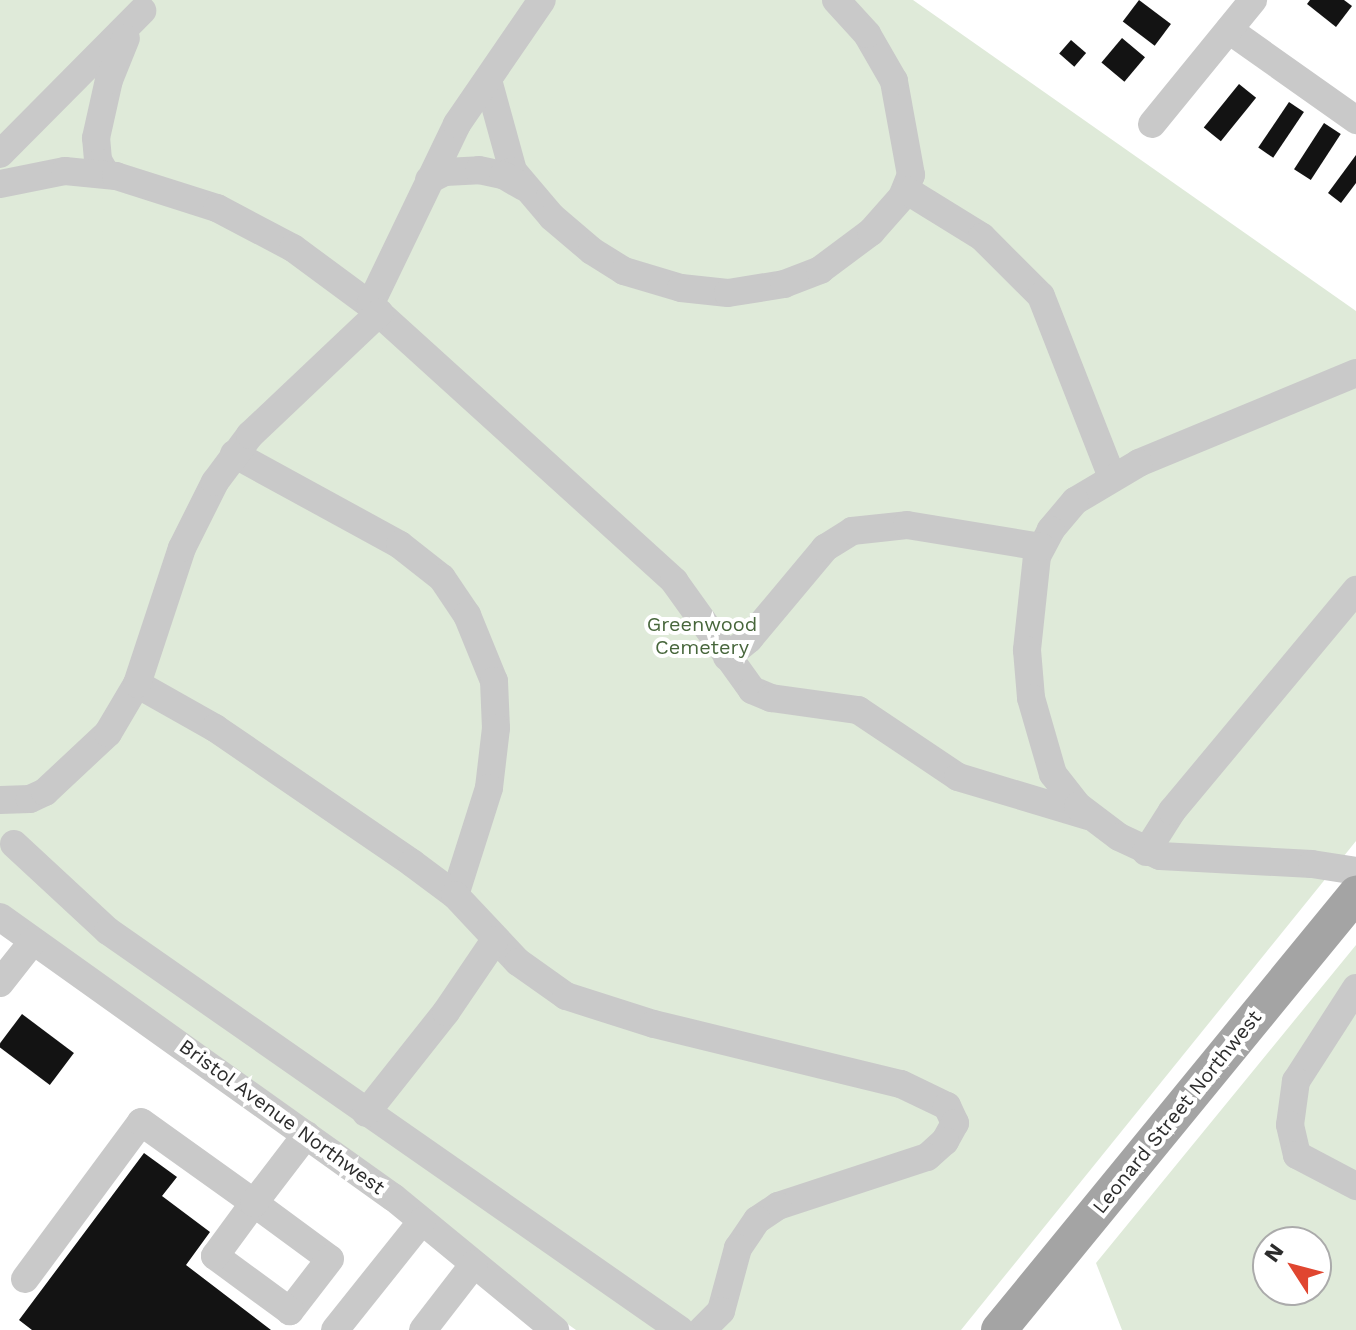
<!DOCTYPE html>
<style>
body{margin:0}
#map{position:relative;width:1356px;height:1330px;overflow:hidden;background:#fff;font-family:"Work Sans",sans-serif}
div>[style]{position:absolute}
.green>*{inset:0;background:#dfead9}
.building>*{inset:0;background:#131313;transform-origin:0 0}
.minor>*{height:28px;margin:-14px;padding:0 14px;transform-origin:14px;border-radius:14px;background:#c9c9c9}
.major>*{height:36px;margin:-18px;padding:0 18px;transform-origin:18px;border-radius:18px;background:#a4a4a4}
span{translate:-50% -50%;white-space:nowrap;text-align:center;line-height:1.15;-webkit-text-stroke:8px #fff;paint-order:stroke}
.park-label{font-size:20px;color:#47663b}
.street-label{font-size:20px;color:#2c2c2c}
.north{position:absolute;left:1252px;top:1226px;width:80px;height:80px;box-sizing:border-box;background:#fff;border:2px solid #ababab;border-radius:50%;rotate:306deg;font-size:22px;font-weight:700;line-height:32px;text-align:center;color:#2c2c2c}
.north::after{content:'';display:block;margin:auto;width:28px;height:36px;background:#e04630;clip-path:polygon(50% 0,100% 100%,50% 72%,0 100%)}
</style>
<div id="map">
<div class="green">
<div style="clip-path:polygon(0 0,913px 0,1356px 311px,1356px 841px,961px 1330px,576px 1330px,0 917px)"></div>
<div style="clip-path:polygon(evenodd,1356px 945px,1356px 1330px,1122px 1330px,1096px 1263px,1356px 945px,1268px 1242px,1316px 1242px,1316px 1290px,1268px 1290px,1268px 1242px)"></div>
</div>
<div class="building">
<div style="left:1139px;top:0;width:40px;height:27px;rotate:37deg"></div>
<div style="clip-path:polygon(1310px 0,1344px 0,1352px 6px,1336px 27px,1307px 4px)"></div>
<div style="left:1122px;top:38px;width:30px;height:32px;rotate:40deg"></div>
<div style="left:1071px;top:40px;width:20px;height:18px;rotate:41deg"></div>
<div style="left:1239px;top:84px;width:22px;height:56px;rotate:39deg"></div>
<div style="left:1289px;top:102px;width:18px;height:55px;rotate:34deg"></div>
<div style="left:1324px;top:123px;width:20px;height:55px;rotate:33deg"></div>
<div style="clip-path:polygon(1356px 155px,1356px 183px,1341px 203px,1328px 193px)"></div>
<div style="left:22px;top:1014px;width:65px;height:40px;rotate:37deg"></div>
<div style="clip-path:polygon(144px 1153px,177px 1177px,162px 1196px,210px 1232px,186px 1265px,271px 1330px,32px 1330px,19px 1320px)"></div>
</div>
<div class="minor">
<div style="left:1229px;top:30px;width:156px;rotate:35.3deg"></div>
<div style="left:488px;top:80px;width:94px;rotate:74.6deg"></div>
<div style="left:513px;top:171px;width:60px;rotate:49.7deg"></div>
<div style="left:552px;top:217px;width:52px;rotate:40.4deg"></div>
<div style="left:592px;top:251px;width:38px;rotate:32deg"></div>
<div style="left:624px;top:271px;width:59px;rotate:16.6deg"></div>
<div style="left:681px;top:288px;width:47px;rotate:6.1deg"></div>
<div style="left:728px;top:293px;width:57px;rotate:-9.1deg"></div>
<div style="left:784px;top:284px;width:39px;rotate:-21deg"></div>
<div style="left:820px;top:270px;width:64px;rotate:-36.7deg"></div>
<div style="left:871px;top:232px;width:47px;rotate:-48.5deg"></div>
<div style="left:902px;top:197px;width:24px;rotate:-68deg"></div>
<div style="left:911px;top:175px;width:96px;rotate:-100.3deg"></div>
<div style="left:894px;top:81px;width:54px;rotate:-119.9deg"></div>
<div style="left:867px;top:34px;width:46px;rotate:-132.4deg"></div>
<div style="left:1152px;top:124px;width:160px;rotate:-50.8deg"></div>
<div style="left:0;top:154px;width:202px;rotate:-45.2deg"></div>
<div style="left:106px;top:174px;width:16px;rotate:-120deg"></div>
<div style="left:98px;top:160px;width:22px;rotate:-95deg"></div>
<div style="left:96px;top:138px;width:59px;rotate:-77.4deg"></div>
<div style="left:109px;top:80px;width:45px;rotate:-68deg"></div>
<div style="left:429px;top:180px;width:18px;rotate:-27deg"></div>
<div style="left:445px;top:172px;width:34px;rotate:-3deg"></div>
<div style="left:479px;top:170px;width:25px;rotate:12deg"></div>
<div style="left:503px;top:175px;width:24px;rotate:30deg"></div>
<div style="left:0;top:184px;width:66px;rotate:-11.3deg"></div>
<div style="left:65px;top:171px;width:51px;rotate:5.6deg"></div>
<div style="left:116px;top:176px;width:106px;rotate:17.6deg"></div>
<div style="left:217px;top:208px;width:86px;rotate:27.8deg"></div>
<div style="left:293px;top:248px;width:96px;rotate:36.5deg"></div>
<div style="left:370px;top:305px;width:411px;rotate:42.2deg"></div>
<div style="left:674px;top:581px;width:134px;rotate:54.4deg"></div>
<div style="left:752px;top:690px;width:21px;rotate:23deg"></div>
<div style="left:771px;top:698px;width:88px;rotate:7.9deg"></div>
<div style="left:858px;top:710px;width:120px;rotate:33.8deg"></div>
<div style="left:958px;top:777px;width:136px;rotate:16.7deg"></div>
<div style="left:906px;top:190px;width:89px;rotate:31.7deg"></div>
<div style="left:982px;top:237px;width:83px;rotate:45deg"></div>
<div style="left:1041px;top:296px;width:194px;rotate:68.6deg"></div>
<div style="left:370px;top:305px;width:201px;rotate:-64.3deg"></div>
<div style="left:457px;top:124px;width:150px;rotate:-55.6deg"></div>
<div style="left:1356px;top:373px;width:235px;rotate:157.5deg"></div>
<div style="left:1139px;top:463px;width:74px;rotate:149.3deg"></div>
<div style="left:1075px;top:501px;width:38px;rotate:130deg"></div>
<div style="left:1051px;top:530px;width:30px;rotate:118deg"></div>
<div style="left:1037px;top:556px;width:95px;rotate:96.1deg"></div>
<div style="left:1027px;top:650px;width:48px;rotate:85.2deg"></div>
<div style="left:1031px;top:698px;width:79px;rotate:73.9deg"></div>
<div style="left:1053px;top:774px;width:41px;rotate:52deg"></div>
<div style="left:1078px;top:806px;width:51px;rotate:37.1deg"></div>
<div style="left:1119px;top:837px;width:45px;rotate:24.9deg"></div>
<div style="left:1160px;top:856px;width:152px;rotate:3deg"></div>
<div style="left:1312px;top:864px;width:45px;rotate:9deg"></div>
<div style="left:234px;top:454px;width:189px;rotate:28.7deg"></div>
<div style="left:400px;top:545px;width:53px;rotate:38.2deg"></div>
<div style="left:442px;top:578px;width:45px;rotate:56deg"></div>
<div style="left:467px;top:615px;width:71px;rotate:67.8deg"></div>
<div style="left:494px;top:681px;width:47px;rotate:87.6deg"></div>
<div style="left:496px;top:728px;width:60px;rotate:96.7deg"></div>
<div style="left:489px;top:788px;width:112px;rotate:107.6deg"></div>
<div style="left:727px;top:657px;width:28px;rotate:-39deg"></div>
<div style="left:749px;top:639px;width:119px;rotate:-50.1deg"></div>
<div style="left:825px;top:548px;width:32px;rotate:-32deg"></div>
<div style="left:852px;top:531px;width:55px;rotate:-6.2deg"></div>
<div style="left:907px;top:525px;width:136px;rotate:9.3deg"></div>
<div style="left:137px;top:684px;width:90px;rotate:29.4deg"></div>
<div style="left:215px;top:728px;width:239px;rotate:34.4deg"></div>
<div style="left:412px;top:863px;width:54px;rotate:36.7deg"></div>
<div style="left:455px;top:895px;width:92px;rotate:46.8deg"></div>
<div style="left:518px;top:962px;width:59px;rotate:35.3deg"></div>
<div style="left:566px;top:996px;width:92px;rotate:17.7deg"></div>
<div style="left:654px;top:1024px;width:254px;rotate:13.7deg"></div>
<div style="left:901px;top:1084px;width:51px;rotate:25.6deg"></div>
<div style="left:947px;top:1106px;width:19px;rotate:65deg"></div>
<div style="left:955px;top:1123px;width:21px;rotate:119deg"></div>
<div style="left:945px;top:1141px;width:24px;rotate:138deg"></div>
<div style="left:927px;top:1157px;width:157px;rotate:161.8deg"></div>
<div style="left:778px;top:1206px;width:25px;rotate:146deg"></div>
<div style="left:757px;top:1220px;width:34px;rotate:124deg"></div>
<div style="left:738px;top:1248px;width:65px;rotate:105.1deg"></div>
<div style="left:721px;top:1311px;width:27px;rotate:135deg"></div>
<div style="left:0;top:800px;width:30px;rotate:-2deg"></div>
<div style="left:30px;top:799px;width:17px;rotate:-25deg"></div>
<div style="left:45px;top:792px;width:86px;rotate:-43.1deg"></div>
<div style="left:108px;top:733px;width:57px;rotate:-59.4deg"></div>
<div style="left:137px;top:684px;width:143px;rotate:-71.7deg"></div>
<div style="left:182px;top:548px;width:74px;rotate:-63.4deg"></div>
<div style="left:215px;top:482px;width:59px;rotate:-53.3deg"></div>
<div style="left:250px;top:435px;width:178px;rotate:-43.4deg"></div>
<div style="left:14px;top:844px;width:128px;rotate:42.8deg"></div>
<div style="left:108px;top:931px;width:697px;rotate:34.9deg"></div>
<div style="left:1146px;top:852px;width:49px;rotate:-57.6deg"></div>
<div style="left:1172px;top:811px;width:288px;rotate:-50.2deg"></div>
<div style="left:0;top:917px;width:483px;rotate:35.5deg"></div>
<div style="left:393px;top:1197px;width:210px;rotate:39.4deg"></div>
<div style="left:0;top:983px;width:53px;rotate:-51.8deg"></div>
<div style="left:1356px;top:988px;width:111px;rotate:122.8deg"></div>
<div style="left:1296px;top:1081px;width:44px;rotate:97.8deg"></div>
<div style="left:1290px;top:1125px;width:31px;rotate:77deg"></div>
<div style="left:1297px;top:1155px;width:67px;rotate:27.7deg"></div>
<div style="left:366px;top:1113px;width:129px;rotate:-51.6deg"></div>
<div style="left:446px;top:1012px;width:87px;rotate:-55.8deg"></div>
<div style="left:254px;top:1203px;width:94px;rotate:36.4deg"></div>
<div style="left:330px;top:1259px;width:66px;rotate:127.6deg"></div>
<div style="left:290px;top:1311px;width:93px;rotate:-143.7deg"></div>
<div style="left:215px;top:1256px;width:66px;rotate:-53.7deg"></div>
<div style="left:25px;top:1279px;width:195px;rotate:-53.5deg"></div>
<div style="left:141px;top:1122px;width:139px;rotate:35.6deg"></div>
<div style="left:254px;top:1203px;width:86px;rotate:-52.6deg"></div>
<div style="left:335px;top:1330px;width:139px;rotate:-51.4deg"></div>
<div style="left:423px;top:1330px;width:83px;rotate:-52.3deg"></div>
</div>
<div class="major">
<div style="left:999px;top:1330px;width:564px;rotate:-50.69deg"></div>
</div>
<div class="park-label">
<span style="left:702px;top:636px">Greenwood<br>Cemetery</span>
</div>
<div class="street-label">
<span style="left:1177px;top:1112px;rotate:-51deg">Leonard Street Northwest</span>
<span style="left:282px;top:1117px;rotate:36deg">Bristol Avenue Northwest</span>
</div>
<div class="north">N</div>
</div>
